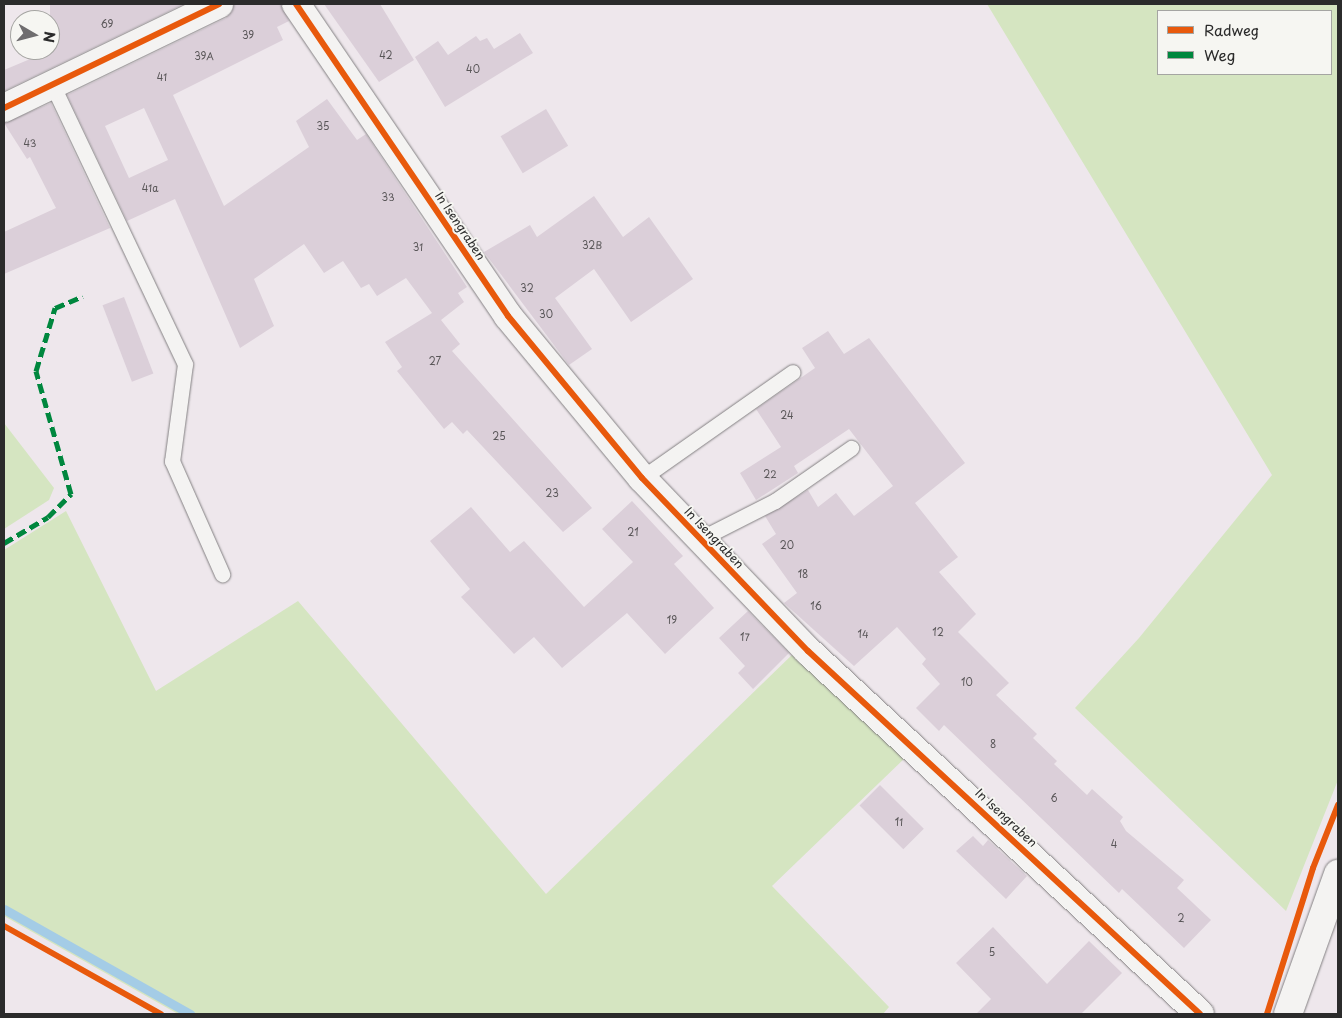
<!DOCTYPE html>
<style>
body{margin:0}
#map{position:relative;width:1342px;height:1018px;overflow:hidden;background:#eee7ec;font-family:"Playpen Sans",sans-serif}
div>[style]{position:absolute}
.green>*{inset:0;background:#d5e5c1}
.stream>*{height:9px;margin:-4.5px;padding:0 4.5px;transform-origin:4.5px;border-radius:4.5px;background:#a4cce6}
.building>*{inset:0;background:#dbcfd9;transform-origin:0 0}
.roads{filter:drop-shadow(0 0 1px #838082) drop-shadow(0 0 1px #838082)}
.service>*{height:15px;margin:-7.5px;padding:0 7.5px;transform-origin:7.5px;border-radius:7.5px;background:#f4f3f2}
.minor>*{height:28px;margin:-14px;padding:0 14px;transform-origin:14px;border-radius:14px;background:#f4f3f2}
.secondary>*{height:28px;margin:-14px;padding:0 14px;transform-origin:14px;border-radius:14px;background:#f4f3f2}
.quiet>*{height:5px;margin-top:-2.5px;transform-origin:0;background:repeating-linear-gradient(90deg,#00873e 0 10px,transparent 0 15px)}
.cycleway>*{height:6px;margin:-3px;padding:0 3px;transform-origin:3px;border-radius:3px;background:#e8590c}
span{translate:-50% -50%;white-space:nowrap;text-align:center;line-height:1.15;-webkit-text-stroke:4px #f6f6f2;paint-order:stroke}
.number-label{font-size:10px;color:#595658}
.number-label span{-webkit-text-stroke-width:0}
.street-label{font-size:12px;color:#2b2b2b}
.frame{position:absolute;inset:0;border:5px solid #2b2b2b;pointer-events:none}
.legend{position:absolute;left:1157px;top:10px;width:175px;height:65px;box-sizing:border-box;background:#f6f6f2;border:1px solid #a5a5a2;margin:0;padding:6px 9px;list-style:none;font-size:15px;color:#2b2b2b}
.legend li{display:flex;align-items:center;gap:10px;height:25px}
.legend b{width:25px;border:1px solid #a5a5a2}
.north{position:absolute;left:10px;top:10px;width:50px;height:50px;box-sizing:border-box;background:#f6f6f2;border:1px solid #a5a5a2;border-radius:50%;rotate:98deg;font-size:14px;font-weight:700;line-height:20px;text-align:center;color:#2b2b2b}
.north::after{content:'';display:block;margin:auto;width:18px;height:22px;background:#6f6d6f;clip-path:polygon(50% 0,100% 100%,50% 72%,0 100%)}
</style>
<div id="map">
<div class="green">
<div style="clip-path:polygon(evenodd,987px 4px,1338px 4px,1338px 780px,1286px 911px,1075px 708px,1139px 638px,1272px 475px,987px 4px,1331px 11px,1331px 74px,1158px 74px,1158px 11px,1331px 11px)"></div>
<div style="clip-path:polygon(4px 423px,54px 488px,49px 500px,4px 529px)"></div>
<div style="clip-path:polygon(66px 511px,156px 691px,298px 601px,546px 894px,796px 651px,906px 757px,772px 886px,889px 1007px,883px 1014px,178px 1014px,4px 916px,4px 550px)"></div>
</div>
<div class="stream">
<div style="left:4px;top:909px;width:214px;rotate:29.4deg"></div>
</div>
<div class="building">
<div style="clip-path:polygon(50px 4px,184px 4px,4px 91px,4px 70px,35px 57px,31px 50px,50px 50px)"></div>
<div style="clip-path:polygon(evenodd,234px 4px,281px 4px,289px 21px,277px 27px,283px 40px,173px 95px,224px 206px,309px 147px,296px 121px,327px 99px,357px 140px,366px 134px,467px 287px,458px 293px,464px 302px,441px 320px,460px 344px,452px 351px,592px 508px,563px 532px,467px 430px,463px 434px,452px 422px,444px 429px,397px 371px,402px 367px,385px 342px,432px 313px,406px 278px,377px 296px,369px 284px,361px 288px,343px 261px,324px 273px,304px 244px,254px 279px,274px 326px,240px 348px,175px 199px,127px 221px,67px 95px,226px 18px,234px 4px,144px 108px,168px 160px,129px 178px,105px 126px,144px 108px)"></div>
<div style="clip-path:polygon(324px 4px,380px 4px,414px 60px,379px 82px)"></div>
<div style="clip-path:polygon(520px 33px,533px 53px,445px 107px,415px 57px,438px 41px,448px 55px,476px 36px,480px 41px,487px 38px,494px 49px)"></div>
<div style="clip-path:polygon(51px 103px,110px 228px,4px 274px,4px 232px,56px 208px,30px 157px,27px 159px,4px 123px)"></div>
<div style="left:546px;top:109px;width:43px;height:53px;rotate:59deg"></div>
<div style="clip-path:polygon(594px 196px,623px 237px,649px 217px,693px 279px,631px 322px,594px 269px,555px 298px,592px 349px,569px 365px,484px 252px,530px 225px,537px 237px)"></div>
<div style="left:124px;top:297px;width:82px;height:23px;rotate:69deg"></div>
<div style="clip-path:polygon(828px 331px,844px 354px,869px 338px,965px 463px,915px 503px,958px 557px,939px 572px,976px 614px,958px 632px,1009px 683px,996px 695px,1037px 734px,1033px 738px,1057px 761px,1054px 764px,1087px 795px,1092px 789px,1123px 817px,1120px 821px,1126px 831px,1184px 880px,1177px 888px,1211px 920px,1184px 948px,1122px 889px,1119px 893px,944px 725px,939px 731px,916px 708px,940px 684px,922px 664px,926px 659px,897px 627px,854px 666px,784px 603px,797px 593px,762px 544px,776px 534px,765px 516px,808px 490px,818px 507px,836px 493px,854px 516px,893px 486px,849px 429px,794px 466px,798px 473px,756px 500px,740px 473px,781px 447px,756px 409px,815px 368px,802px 348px)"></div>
<div style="clip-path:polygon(632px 501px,683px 556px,674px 564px,714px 608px,665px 654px,627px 613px,562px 668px,534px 637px,514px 654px,461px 597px,470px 589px,430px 541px,471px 507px,510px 552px,524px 541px,584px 607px,633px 562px,602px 529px)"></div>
<div style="clip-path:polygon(748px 611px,789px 653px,753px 689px,738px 673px,745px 666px,719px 638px)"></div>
<div style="left:880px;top:785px;width:62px;height:29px;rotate:45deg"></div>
<div style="clip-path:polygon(973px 836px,983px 846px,988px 840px,1027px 876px,1006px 899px,956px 851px)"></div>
<div style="clip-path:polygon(993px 927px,1047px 984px,1089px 941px,1122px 973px,1081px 1014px,976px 1014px,991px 999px,956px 963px)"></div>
</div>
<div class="roads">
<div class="service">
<div style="left:52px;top:84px;width:310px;rotate:64.6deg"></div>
<div style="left:185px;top:364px;width:98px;rotate:97.6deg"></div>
<div style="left:172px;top:461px;width:124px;rotate:66.1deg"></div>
<div style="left:642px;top:478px;width:184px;rotate:-35.1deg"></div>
<div style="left:700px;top:539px;width:84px;rotate:-26.9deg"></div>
<div style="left:775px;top:501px;width:93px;rotate:-34.9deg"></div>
</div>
<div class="minor">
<div style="left:296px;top:4px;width:377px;rotate:55.8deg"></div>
<div style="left:508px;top:316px;width:210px;rotate:50.4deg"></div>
<div style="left:642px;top:478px;width:240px;rotate:46.2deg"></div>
<div style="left:808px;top:651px;width:534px;rotate:42.8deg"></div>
<div style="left:4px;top:108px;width:239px;rotate:-25.8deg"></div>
</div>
<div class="secondary">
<div style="left:1288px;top:1014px;width:149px;rotate:-70.3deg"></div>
</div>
</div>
<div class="quiet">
<div style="left:4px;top:543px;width:51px;rotate:-30.6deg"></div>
<div style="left:48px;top:517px;width:33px;rotate:-45deg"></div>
<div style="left:71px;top:494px;width:128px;rotate:-105.9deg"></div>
<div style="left:36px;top:371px;width:66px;rotate:-73.2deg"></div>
<div style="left:55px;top:308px;width:30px;rotate:-23deg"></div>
</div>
<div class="cycleway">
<div style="left:296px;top:4px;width:377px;rotate:55.8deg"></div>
<div style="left:508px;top:316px;width:210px;rotate:50.4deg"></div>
<div style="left:642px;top:478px;width:240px;rotate:46.2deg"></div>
<div style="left:808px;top:651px;width:534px;rotate:42.8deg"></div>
<div style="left:4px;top:108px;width:239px;rotate:-25.8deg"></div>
<div style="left:4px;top:926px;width:180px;rotate:29.3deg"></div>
<div style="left:1267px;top:1014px;width:153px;rotate:-72.5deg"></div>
<div style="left:1313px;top:868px;width:68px;rotate:-68.4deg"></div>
</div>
<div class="number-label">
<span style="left:107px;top:24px">69</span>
<span style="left:248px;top:35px">39</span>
<span style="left:386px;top:55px">42</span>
<span style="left:204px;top:56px">39A</span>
<span style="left:473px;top:69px">40</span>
<span style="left:162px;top:77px">41</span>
<span style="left:323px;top:126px">35</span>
<span style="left:30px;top:143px">43</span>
<span style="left:150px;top:188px">41a</span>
<span style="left:388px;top:197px">33</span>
<span style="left:592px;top:245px">32B</span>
<span style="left:418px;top:247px">31</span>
<span style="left:527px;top:288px">32</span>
<span style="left:546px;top:314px">30</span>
<span style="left:435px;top:361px">27</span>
<span style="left:787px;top:415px">24</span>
<span style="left:499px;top:436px">25</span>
<span style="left:770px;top:474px">22</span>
<span style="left:552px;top:493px">23</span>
<span style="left:633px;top:532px">21</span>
<span style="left:787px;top:545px">20</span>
<span style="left:803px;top:574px">18</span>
<span style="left:816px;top:606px">16</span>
<span style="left:672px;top:620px">19</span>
<span style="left:938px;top:632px">12</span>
<span style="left:863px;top:634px">14</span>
<span style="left:745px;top:637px">17</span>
<span style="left:967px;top:682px">10</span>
<span style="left:993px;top:744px">8</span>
<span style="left:1054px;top:798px">6</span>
<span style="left:899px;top:822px">11</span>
<span style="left:1114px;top:844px">4</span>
<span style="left:1181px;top:918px">2</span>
<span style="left:992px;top:952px">5</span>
</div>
<div class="street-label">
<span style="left:460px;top:226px;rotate:56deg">In Isengraben</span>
<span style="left:714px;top:538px;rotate:46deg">In Isengraben</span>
<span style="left:1006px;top:818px;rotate:43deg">In Isengraben</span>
</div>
<div class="frame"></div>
<ul class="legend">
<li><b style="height:6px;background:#e8590c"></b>Radweg</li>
<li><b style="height:6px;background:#00873e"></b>Weg</li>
</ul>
<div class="north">N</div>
</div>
